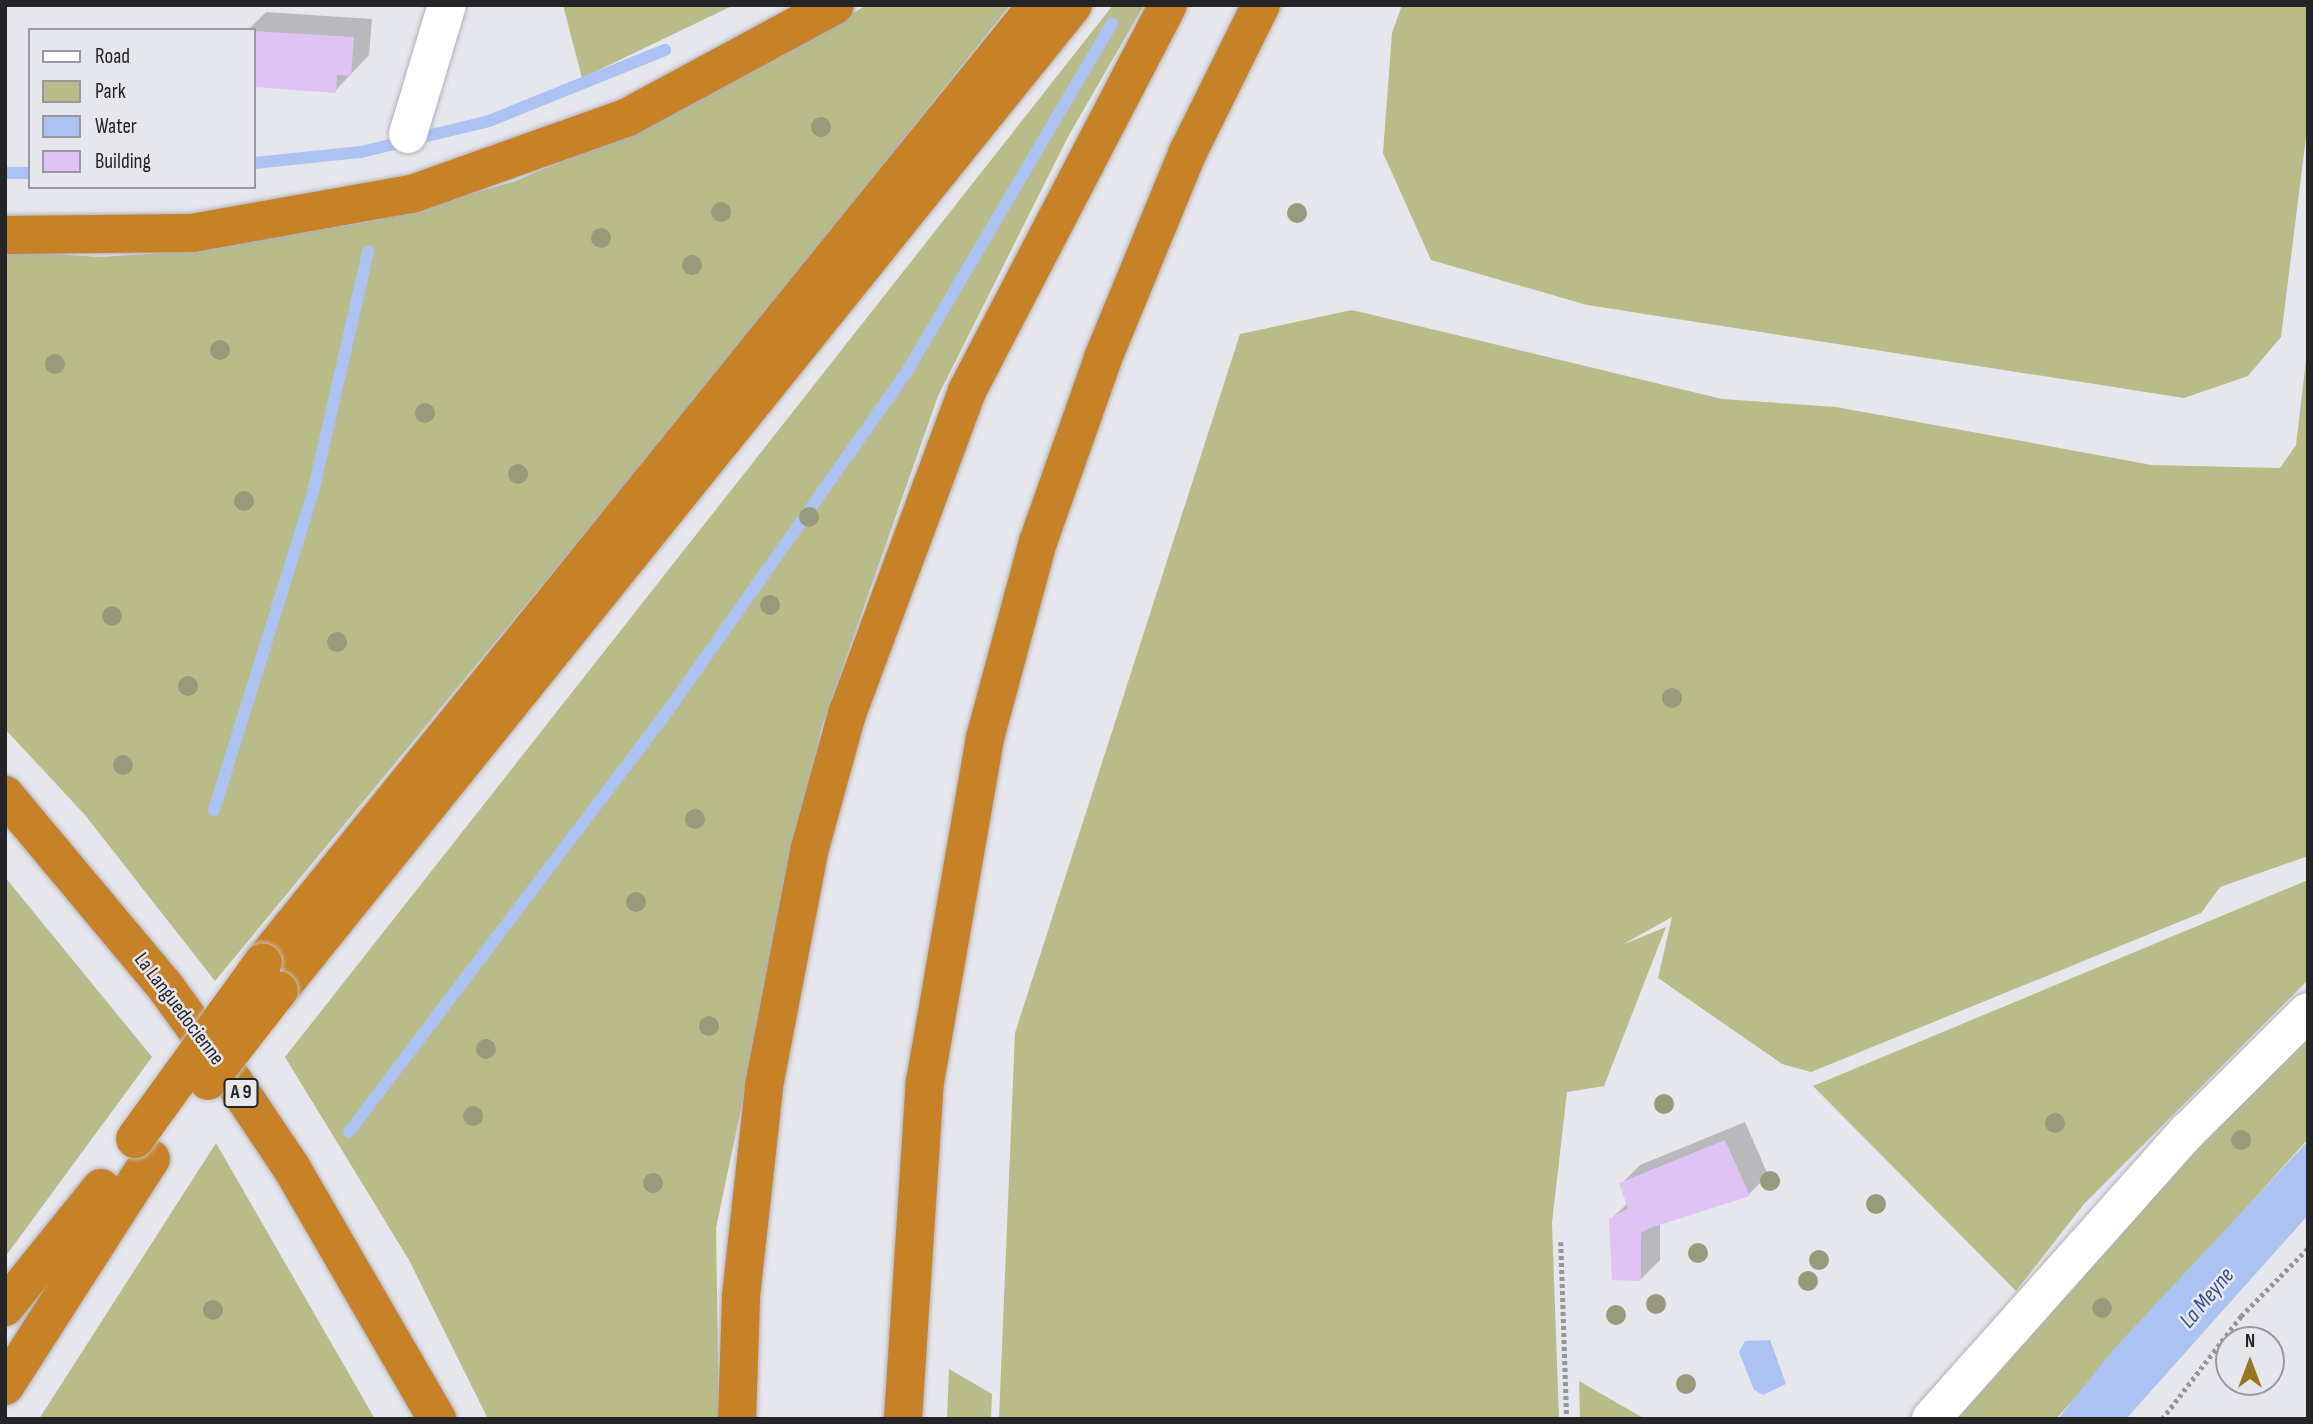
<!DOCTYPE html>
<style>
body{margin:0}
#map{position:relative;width:2313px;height:1424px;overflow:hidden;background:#e6e6ed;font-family:"Sofia Sans Condensed",sans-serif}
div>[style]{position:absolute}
.green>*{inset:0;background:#b9bc89}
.water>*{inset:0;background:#abc2f2}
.shadow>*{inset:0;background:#0003}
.stream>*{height:12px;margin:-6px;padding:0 6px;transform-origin:6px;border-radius:6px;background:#abc2f2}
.building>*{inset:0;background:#dec3f4}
.path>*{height:4.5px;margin-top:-2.25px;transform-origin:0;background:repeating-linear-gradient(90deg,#95959a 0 3.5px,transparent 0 7px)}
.roads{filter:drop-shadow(0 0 2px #b1b1b7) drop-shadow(0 0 2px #b1b1b7)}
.minor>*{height:38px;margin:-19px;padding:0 19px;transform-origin:19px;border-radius:19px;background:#fff}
.highway>*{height:38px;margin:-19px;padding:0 19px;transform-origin:19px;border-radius:19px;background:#c78126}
.bridges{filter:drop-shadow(0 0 2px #c2c2c3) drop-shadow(0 0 2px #c2c2c3)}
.highway-bridge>*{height:38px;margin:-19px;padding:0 19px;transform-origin:19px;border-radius:19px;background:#c78126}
.trees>*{width:20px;height:20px;margin:-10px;border-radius:50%;background:#989a7b}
span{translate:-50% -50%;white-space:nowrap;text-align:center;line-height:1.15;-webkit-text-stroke:5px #e6e6ed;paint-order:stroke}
.shield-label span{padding:2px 5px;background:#e6e6ed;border:2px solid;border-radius:5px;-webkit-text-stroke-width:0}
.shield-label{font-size:19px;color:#242427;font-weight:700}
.street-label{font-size:21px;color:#242427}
.water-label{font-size:23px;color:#37508b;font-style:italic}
.frame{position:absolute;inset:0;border:7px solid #242427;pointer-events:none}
.legend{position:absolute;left:28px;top:28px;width:228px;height:161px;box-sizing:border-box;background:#e6e6ed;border:2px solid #98989e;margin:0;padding:9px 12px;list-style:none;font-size:21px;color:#242427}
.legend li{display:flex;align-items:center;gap:14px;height:35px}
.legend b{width:35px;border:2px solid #98989e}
.north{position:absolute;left:2215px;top:1326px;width:70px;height:70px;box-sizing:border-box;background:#e6e6ed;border:2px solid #98989e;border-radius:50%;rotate:0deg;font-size:19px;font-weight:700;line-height:28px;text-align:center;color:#242427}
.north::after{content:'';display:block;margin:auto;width:24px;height:32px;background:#97771f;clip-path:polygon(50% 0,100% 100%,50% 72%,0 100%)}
</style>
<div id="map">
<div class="green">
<div style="clip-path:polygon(563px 5px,734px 5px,582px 78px)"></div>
<div style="clip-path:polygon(867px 5px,1010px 5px,719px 371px,215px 981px,85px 815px,5px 729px,5px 251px,99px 257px,181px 252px,374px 221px,513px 182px,665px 118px)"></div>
<div style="clip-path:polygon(1113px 5px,1144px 5px,1069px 135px,938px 396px,821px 729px,716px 1228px,719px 1419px,488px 1419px,409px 1260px,285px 1057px)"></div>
<div style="clip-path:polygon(1402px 5px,2308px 5px,2308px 121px,2281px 337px,2248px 376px,2184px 398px,1587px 305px,1431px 260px,1383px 153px,1392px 33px)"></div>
<div style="clip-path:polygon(1352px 310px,1722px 399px,1836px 407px,2152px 465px,2280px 468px,2296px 445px,2308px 343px,2308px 856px,2220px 887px,2201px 913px,1811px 1072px,1782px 1064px,1658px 978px,1672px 917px,1622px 945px,1666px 927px,1604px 1086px,1567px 1092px,1552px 1223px,1559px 1419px,999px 1419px,1015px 1033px,1240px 334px)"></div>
<div style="clip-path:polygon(5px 877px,152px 1057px,5px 1257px)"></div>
<div style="clip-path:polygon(2308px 880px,2308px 980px,2084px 1204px,2016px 1291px,1813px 1086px)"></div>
<div style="clip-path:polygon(2308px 1026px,2308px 1139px,2056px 1419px,1952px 1419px)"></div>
<div style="clip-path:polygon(216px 1143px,375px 1419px,39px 1419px)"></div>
<div style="clip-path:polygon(949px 1369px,992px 1394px,991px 1419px,947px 1419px)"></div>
<div style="clip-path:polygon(1579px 1381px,1645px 1419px,1580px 1419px)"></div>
</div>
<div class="water">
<div style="clip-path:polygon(2308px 1141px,2308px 1215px,2126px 1419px,2058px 1419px,2112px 1351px)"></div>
<div style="clip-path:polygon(1770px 1340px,1786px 1384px,1763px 1395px,1754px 1390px,1739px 1352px,1745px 1341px)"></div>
</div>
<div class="shadow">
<div style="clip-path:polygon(266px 12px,372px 19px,369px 55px,335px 91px,254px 85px,254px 30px,248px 30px)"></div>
<div style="clip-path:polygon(1745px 1122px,1768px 1175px,1749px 1194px,1660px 1223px,1660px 1260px,1641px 1279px,1611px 1219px,1628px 1203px,1621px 1184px,1640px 1165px)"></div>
</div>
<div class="stream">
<div style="left:254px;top:163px;width:108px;rotate:-5.9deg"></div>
<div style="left:361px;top:152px;width:132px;rotate:-13.6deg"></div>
<div style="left:489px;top:121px;width:190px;rotate:-22deg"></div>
<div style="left:5px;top:173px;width:25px"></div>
<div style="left:214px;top:810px;width:333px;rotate:-72.7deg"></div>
<div style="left:313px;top:492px;width:247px;rotate:-77.1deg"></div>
<div style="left:349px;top:1132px;width:522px;rotate:-52.87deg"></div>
<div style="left:664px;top:716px;width:420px;rotate:-54.8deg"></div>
<div style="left:906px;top:373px;width:406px;rotate:-59.5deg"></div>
</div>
<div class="building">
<div style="clip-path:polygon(254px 31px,354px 37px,351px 76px,337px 75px,336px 93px,254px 87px)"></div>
<div style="clip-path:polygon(1725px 1140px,1750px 1196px,1650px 1228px,1641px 1233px,1641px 1281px,1612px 1280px,1609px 1219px,1628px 1208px,1619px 1183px)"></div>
</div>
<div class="path">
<div style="left:1561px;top:1242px;width:177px;rotate:88.1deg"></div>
<div style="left:2162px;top:1419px;width:130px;rotate:-52.5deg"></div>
<div style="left:2241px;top:1316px;width:95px;rotate:-45.4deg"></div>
</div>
<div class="roads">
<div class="minor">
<div style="left:408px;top:134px;width:135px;rotate:-73.2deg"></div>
<div style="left:1931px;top:1419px;width:385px;rotate:-48.3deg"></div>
<div style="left:2187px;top:1132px;width:170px;rotate:-44.8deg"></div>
</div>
<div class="highway">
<div style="left:5px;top:235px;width:187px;rotate:-0.6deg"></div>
<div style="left:192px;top:233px;width:223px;rotate:-10.1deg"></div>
<div style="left:412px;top:194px;width:229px;rotate:-19.6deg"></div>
<div style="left:628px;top:117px;width:235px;rotate:-28.4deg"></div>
<div style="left:5px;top:795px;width:248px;rotate:50.1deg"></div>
<div style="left:164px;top:985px;width:109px;rotate:54deg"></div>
<div style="left:228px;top:1073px;width:113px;rotate:56.2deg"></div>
<div style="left:291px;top:1167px;width:291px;rotate:59.9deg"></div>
<div style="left:263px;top:962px;width:1231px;rotate:-51.03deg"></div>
<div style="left:279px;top:990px;width:1265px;rotate:-51.13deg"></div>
<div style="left:5px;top:1307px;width:153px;rotate:-51.1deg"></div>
<div style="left:5px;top:1386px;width:270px;rotate:-57.3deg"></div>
<div style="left:737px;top:1419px;width:123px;rotate:-88.1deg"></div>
<div style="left:741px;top:1296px;width:211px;rotate:-83.7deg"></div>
<div style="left:764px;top:1086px;width:242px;rotate:-79.1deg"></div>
<div style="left:810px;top:848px;width:139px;rotate:-74.6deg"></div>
<div style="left:847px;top:714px;width:345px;rotate:-69.6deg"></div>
<div style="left:967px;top:391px;width:435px;rotate:-62.5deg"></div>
<div style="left:903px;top:1419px;width:338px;rotate:-86.3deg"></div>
<div style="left:925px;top:1082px;width:349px;rotate:-80.1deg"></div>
<div style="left:985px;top:738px;width:203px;rotate:-74.9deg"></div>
<div style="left:1038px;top:542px;width:195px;rotate:-70.5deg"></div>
<div style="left:1103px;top:358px;width:223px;rotate:-67.6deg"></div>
<div style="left:1188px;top:152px;width:164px;rotate:-63.6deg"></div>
</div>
</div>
<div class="bridges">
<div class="highway-bridge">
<div style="left:208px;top:1081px;width:115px;rotate:-52deg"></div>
<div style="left:135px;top:1139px;width:218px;rotate:-54.1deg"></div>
</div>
</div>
<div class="trees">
<div style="left:821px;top:127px"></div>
<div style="left:721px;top:212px"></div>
<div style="left:1297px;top:213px"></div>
<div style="left:601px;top:238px"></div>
<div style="left:692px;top:265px"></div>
<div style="left:220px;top:350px"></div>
<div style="left:55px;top:364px"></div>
<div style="left:425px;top:413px"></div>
<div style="left:518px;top:474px"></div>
<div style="left:244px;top:501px"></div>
<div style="left:809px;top:517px"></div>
<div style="left:770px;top:605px"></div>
<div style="left:112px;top:616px"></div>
<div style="left:337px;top:642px"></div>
<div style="left:188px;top:686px"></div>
<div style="left:1672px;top:698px"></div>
<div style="left:123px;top:765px"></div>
<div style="left:695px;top:819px"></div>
<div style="left:636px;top:902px"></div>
<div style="left:709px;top:1026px"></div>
<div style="left:486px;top:1049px"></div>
<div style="left:1664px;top:1104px"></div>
<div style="left:473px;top:1116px"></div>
<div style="left:2055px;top:1123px"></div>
<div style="left:2241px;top:1140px"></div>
<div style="left:1770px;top:1181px"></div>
<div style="left:653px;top:1183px"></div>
<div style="left:1876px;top:1204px"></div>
<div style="left:1698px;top:1253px"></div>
<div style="left:1819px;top:1260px"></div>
<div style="left:1808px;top:1281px"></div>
<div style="left:1656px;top:1304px"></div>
<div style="left:2102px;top:1308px"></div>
<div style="left:213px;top:1310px"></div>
<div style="left:1616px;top:1315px"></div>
<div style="left:1686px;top:1384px"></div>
</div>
<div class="shield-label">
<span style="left:241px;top:1093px">A 9</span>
</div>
<div class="street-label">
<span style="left:179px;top:1009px;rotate:53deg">La Languedocienne</span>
</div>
<div class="water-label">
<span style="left:2207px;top:1298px;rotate:-50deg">La Meyne</span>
</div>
<div class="frame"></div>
<ul class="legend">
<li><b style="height:9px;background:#fff"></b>Road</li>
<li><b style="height:19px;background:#b9bc89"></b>Park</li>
<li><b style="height:19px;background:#abc2f2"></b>Water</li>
<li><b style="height:19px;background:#dec3f4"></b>Building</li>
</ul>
<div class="north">N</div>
</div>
